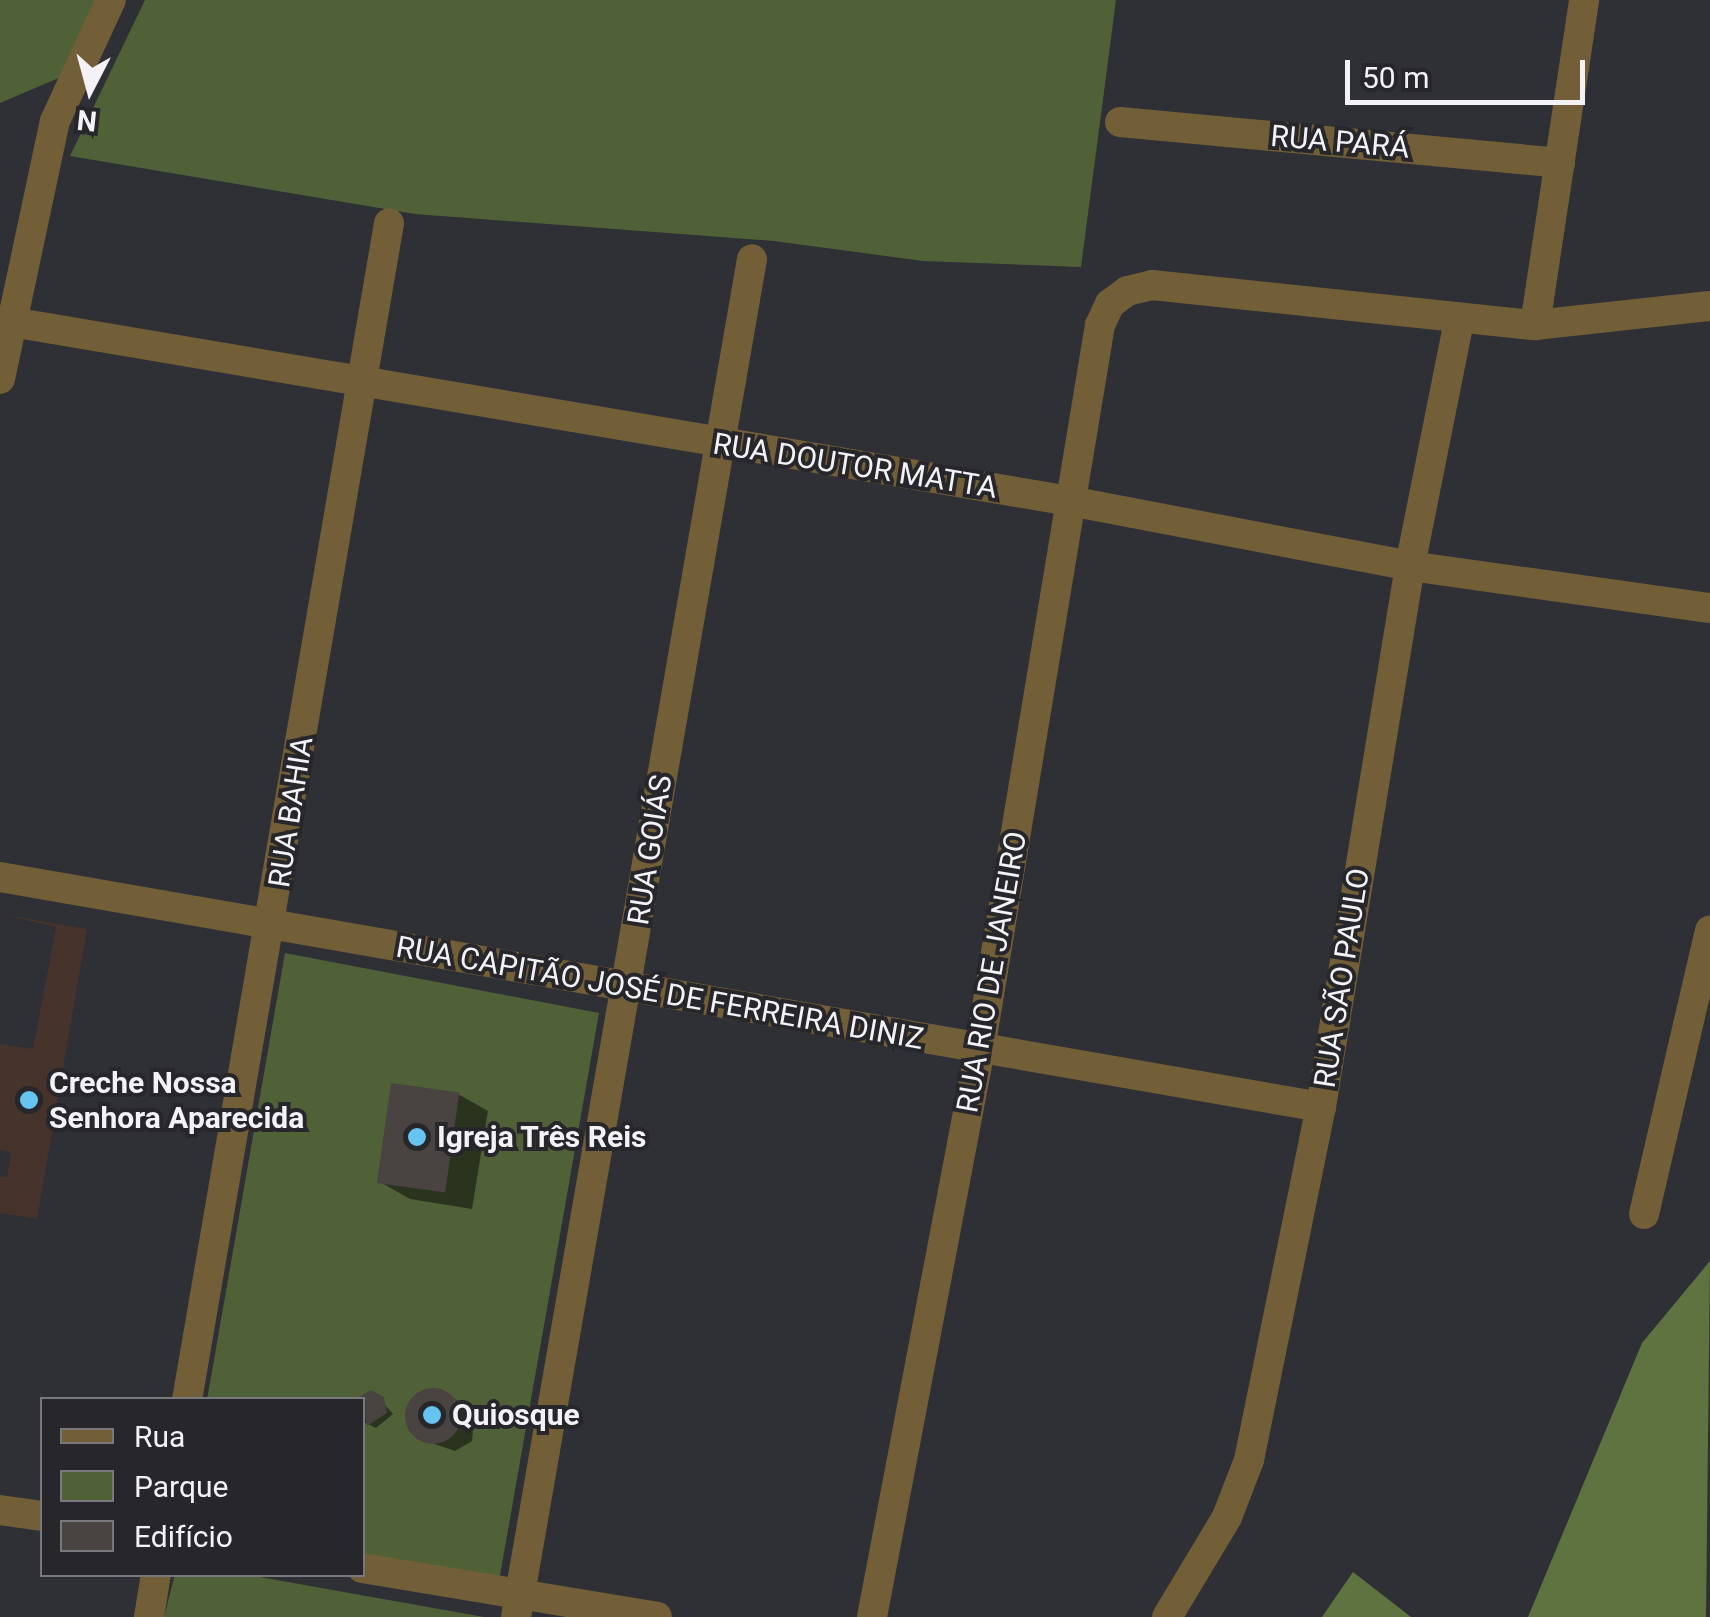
<!DOCTYPE html>
<meta charset="utf-8">
<style>
body{margin:0}
#map{position:relative;width:1710px;height:1617px;overflow:hidden;background:#2f3035;font-family:Roboto,sans-serif}
div>[style]{position:absolute}
.education>*{inset:0;background:#46332b}
.green>*{inset:0;background:#506137}
.forest>*{inset:0;background:#5e7340}
.shadow>*{inset:0;background:#0007}
.building>*{inset:0;background:#494341;transform-origin:0 0}
.round{border-radius:50%}
.minor>*{height:30px;margin:-15px;padding:0 15px;transform-origin:15px;border-radius:15px;background:#725e37}
.tertiary>*{height:30px;margin:-15px;padding:0 15px;transform-origin:15px;border-radius:15px;background:#725e37}
.dots>*{width:28px;height:28px;translate:-50% -50%;box-sizing:border-box;border:5px solid #26262b;border-radius:50%}
span{translate:-50% -50%;white-space:nowrap;text-align:center;line-height:1.15;-webkit-text-stroke:8px #26262b;paint-order:stroke}
.street-label{font-size:30px;color:#f3f3f7}
.poi-label{font-size:30px;color:#f3f3f7;font-weight:700}
.left{translate:0 -50%;text-align:left}
.legend{position:absolute;left:40px;top:1397px;width:325px;height:180px;box-sizing:border-box;background:#26262b;border:2px solid #78787d;margin:0;padding:12px 18px;list-style:none;font-size:30px;color:#f3f3f7}
.legend li{display:flex;align-items:center;gap:20px;height:50px}
.legend b{width:50px;border:2px solid #78787d}
.north{position:absolute;left:40px;top:40px;width:100px;height:100px;-webkit-text-stroke:8px #26262b;paint-order:stroke;rotate:186deg;font-size:28px;font-weight:700;line-height:40px;text-align:center;color:#f3f3f7}
.north::after{content:'';display:block;margin:auto;width:35px;height:45px;background:#f3f3f7;clip-path:polygon(50% 0,100% 100%,50% 72%,0 100%)}
.scale{position:absolute;left:1345px;top:60px;width:240px;height:45px;box-sizing:border-box;border:5px solid #f3f3f7;border-top:0;padding-left:12px;font-size:30px;line-height:35px;white-space:nowrap;color:#f3f3f7;-webkit-text-stroke:8px #26262b;paint-order:stroke}
</style>
<div id="map">
<div class="education">
<div style="clip-path:polygon(0 914px,87px 929px,37px 1219px,0 1213px,0 1177px,7px 1177px,11px 1152px,0 1150px,0 1044px,33px 1049px,56px 927px)"></div>
</div>
<div class="green">
<div style="clip-path:polygon(0 0,100px 0,61px 77px,0 103px)"></div>
<div style="clip-path:polygon(145px 0,1116px 0,1081px 267px,923px 261px,774px 241px,415px 214px,70px 156px)"></div>
<div style="clip-path:polygon(285px 953px,599px 1013px,499px 1581px,363px 1554px,362px 1400px,207px 1400px)"></div>
<div style="clip-path:polygon(175px 1574px,249px 1575px,484px 1617px,164px 1617px)"></div>
</div>
<div class="forest">
<div style="clip-path:polygon(1710px 1261px,1706px 1617px,1528px 1617px,1642px 1343px)"></div>
<div style="clip-path:polygon(1353px 1572px,1411px 1617px,1322px 1617px)"></div>
</div>
<div class="shadow">
<div style="clip-path:polygon(458px 1094px,488px 1111px,472px 1209px,410px 1199px,380px 1182px)"></div>
<div style="clip-path:polygon(428px 1389px,464px 1403px,474px 1419px,472px 1441px,455px 1451px,420px 1439px,407px 1421px,410px 1404px)"></div>
<div style="clip-path:polygon(378px 1397px,393px 1414px,376px 1428px,362px 1421px,362px 1400px)"></div>
</div>
<div class="building">
<div style="left:391px;top:1083px;width:69px;height:101px;rotate:8deg"></div>
<div class="round" style="left:405px;top:1388px;width:56px;height:56px"></div>
<div style="clip-path:polygon(371px 1390px,384px 1397px,387px 1413px,367px 1426px,362px 1400px,353px 1400px)"></div>
</div>
<div class="minor">
<div style="left:1120px;top:122px;width:442px;rotate:5.3deg"></div>
<div style="left:1535px;top:325px;width:329px;rotate:-81.4deg"></div>
<div style="left:0;top:379px;width:264px;rotate:-78deg"></div>
<div style="left:55px;top:121px;width:133px;rotate:-65.2deg"></div>
<div style="left:1410px;top:566px;width:251px;rotate:-78.7deg"></div>
<div style="left:1644px;top:1214px;width:291px;rotate:-76.9deg"></div>
<div style="left:187px;top:1400px;width:1194px;rotate:-80.26deg"></div>
<div style="left:0;top:1510px;width:42px;rotate:8.1deg"></div>
<div style="left:362px;top:1568px;width:299px;rotate:9.4deg"></div>
<div style="left:149px;top:1617px;width:44px;rotate:-80.8deg"></div>
<div style="left:516px;top:1617px;width:1378px;rotate:-80.14deg"></div>
<div style="left:872px;top:1617px;width:578px;rotate:-79.23deg"></div>
<div style="left:980px;top:1049px;width:734px;rotate:-80.59deg"></div>
<div style="left:1100px;top:325px;width:23px;rotate:-65deg"></div>
<div style="left:1110px;top:304px;width:21px;rotate:-37deg"></div>
<div style="left:1127px;top:291px;width:26px;rotate:-13deg"></div>
<div style="left:1152px;top:285px;width:385px;rotate:6deg"></div>
<div style="left:1535px;top:325px;width:176px;rotate:-6.2deg"></div>
<div style="left:1167px;top:1617px;width:117px;rotate:-59deg"></div>
<div style="left:1227px;top:1517px;width:61px;rotate:-68.9deg"></div>
<div style="left:1249px;top:1460px;width:360px;rotate:-78.5deg"></div>
</div>
<div class="tertiary">
<div style="left:0;top:320px;width:1085px;rotate:9.6deg"></div>
<div style="left:1070px;top:501px;width:346px;rotate:10.8deg"></div>
<div style="left:1410px;top:566px;width:303px;rotate:8deg"></div>
<div style="left:0;top:877px;width:1341px;rotate:9.88deg"></div>
<div style="left:1321px;top:1107px;width:548px;rotate:-80.66deg"></div>
</div>
<div class="dots">
<div style="left:29px;top:1100px;background:#67c4f0"></div>
<div style="left:417px;top:1137px;background:#67c4f0"></div>
<div style="left:432px;top:1415px;background:#67c4f0"></div>
</div>
<div class="street-label">
<span style="left:1340px;top:142px;rotate:5deg">RUA PARÁ</span>
<span style="left:855px;top:466px;rotate:9deg">RUA DOUTOR MATTA</span>
<span style="left:291px;top:812px;rotate:-81deg">RUA BAHIA</span>
<span style="left:650px;top:850px;rotate:-81deg">RUA GOIÁS</span>
<span style="left:992px;top:972px;rotate:-80deg">RUA RIO DE JANEIRO</span>
<span style="left:1342px;top:978px;rotate:-81deg">RUA SÃO PAULO</span>
<span style="left:660px;top:993px;rotate:10deg">RUA CAPITÃO JOSÉ DE FERREIRA DINIZ</span>
</div>
<div class="poi-label">
<span class="left" style="left:49px;top:1100px">Creche Nossa<br>Senhora Aparecida</span>
<span class="left" style="left:437px;top:1137px">Igreja Três Reis</span>
<span class="left" style="left:452px;top:1415px">Quiosque</span>
</div>
<ul class="legend">
<li><b style="height:12px;background:#725e37"></b>Rua</li>
<li><b style="height:28px;background:#506137"></b>Parque</li>
<li><b style="height:28px;background:#494341"></b>Edifício</li>
</ul>
<div class="north">N</div>
<div class="scale">50 m</div>
</div>
